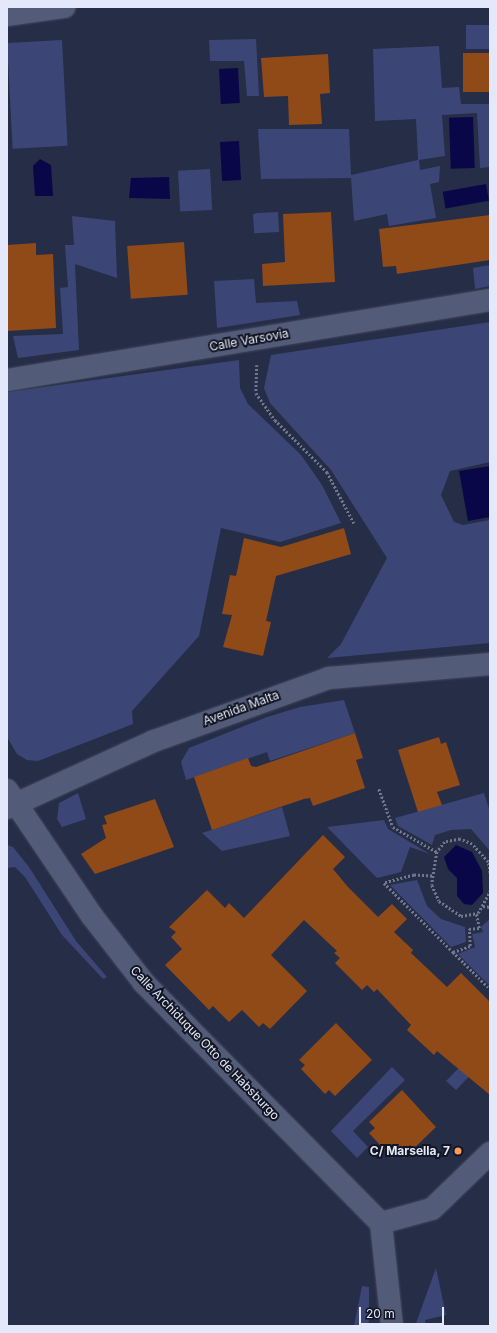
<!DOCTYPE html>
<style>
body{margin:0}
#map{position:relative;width:497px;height:1333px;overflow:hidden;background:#262d47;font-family:Inter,sans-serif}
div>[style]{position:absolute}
.green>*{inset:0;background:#3b4676;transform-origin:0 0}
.water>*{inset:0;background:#0a0748;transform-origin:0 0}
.building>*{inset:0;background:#8f4a17;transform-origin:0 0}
.path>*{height:2.5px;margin-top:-1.25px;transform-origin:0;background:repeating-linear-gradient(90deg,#71788e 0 2px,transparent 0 4px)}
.roads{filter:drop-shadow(0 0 1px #42485d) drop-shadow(0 0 1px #42485d)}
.minor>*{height:22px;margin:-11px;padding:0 11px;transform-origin:11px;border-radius:11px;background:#525b77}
.dots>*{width:11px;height:11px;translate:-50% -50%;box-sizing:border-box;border:2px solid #131622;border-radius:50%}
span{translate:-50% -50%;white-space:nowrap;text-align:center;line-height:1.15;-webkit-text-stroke:4px #131622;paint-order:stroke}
.street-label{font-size:12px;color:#e3e9fa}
.poi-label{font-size:12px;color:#e3e9fa;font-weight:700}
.right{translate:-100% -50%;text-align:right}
.frame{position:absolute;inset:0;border:8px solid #e3e9fa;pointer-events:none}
.scale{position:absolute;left:359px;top:1307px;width:85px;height:18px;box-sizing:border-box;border:2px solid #e3e9fa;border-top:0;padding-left:5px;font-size:12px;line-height:14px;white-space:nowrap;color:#e3e9fa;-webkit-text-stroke:3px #131622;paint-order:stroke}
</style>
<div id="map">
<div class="green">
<div style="left:466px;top:25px;width:24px;height:24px"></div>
<div style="clip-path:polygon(256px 39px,259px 96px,247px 96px,244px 61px,210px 61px,209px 40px)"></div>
<div style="left:62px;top:40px;width:106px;height:55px;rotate:87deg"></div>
<div style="clip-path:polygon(439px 46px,442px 88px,459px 87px,461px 104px,490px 104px,490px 167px,480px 168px,477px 113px,442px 115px,445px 156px,419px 160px,420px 170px,440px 166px,439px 182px,430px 184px,436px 218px,389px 226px,387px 214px,354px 221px,351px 178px,261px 179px,258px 129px,349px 129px,351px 175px,418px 160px,416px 119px,375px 121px,373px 49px)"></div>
<div style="left:210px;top:169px;width:41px;height:32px;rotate:87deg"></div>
<div style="left:278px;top:212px;width:20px;height:25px;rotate:87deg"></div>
<div style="clip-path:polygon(72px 216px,115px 221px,117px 278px,75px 264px,79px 350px,18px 358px,13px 336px,63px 334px,60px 288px,68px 287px,65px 245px,74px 245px)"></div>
<div style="clip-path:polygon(490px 265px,490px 286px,475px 289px,473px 268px)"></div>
<div style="clip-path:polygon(254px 279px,256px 303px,297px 301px,300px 315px,217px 328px,214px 281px)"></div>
<div style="clip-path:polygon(490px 322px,490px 462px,450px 471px,441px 495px,454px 522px,463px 525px,490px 520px,490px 643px,327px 658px,341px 644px,387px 558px,331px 470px,270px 403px,264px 388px,271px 355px)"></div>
<div style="clip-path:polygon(239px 360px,240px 388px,248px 404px,301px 455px,322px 485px,341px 523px,280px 542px,221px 528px,199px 636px,132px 711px,133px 724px,38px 761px,27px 760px,17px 754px,7px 737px,7px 392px)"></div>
<div style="clip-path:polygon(344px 700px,355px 733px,270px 761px,267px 752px,186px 780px,181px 762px,189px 748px,267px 717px,300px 707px)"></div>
<div style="clip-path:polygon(78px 793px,86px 819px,62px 827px,57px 819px,59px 803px)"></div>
<div style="clip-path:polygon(484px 793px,490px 812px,490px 851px,471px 829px,451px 830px,435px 835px,432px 845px,398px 826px,395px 818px)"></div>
<div style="clip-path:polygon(282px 807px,290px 836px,222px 851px,202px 833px)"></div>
<div style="clip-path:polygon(384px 820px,388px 829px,430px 854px,410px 847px,401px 872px,377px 878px,327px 827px)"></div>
<div style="clip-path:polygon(7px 845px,13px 847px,29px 867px,76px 941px,107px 977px,103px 979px,62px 935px,25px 877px,15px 867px,7px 868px)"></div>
<div style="clip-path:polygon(417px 880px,427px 906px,441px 919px,465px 927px,466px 942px,451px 947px,390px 885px)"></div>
<div style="clip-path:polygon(490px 919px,490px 986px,458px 954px,475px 947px,472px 934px,483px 932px,481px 927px)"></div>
<div style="clip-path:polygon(490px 1036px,490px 1055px,456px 1090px,446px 1081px)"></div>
<div style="clip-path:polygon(392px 1067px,405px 1080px,353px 1131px,368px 1147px,357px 1158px,331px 1131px)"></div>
<div style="clip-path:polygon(436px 1268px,446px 1315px,425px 1320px,426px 1326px,415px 1326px)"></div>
<div style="clip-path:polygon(362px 1286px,369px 1287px,369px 1319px,368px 1326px,354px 1326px)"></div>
</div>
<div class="water">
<div style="left:238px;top:68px;width:35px;height:19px;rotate:87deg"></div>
<div style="left:473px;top:117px;width:51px;height:24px;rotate:88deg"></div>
<div style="left:239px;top:141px;width:39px;height:19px;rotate:87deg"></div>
<div style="clip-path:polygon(40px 159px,51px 165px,53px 196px,35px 196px,33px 166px)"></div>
<div style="clip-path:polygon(169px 177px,170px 199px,129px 198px,131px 178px)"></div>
<div style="left:486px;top:184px;width:17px;height:44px;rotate:80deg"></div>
<div style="clip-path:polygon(490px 466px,490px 517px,468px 521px,459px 471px)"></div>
<div style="clip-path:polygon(456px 845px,472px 852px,482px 871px,483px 893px,472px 905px,464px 904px,457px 896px,457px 878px,448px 869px,444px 857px)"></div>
</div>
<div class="building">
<div style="left:490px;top:53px;width:39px;height:27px;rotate:90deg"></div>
<div style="clip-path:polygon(328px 54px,330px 93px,320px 94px,322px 124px,289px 125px,288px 96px,264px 97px,261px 58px)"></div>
<div style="clip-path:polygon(331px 212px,335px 282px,263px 286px,262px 264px,285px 262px,283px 214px)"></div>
<div style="clip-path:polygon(490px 215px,490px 260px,397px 274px,396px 266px,383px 267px,379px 229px)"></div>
<div style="left:184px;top:242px;width:53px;height:57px;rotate:86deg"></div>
<div style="clip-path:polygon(36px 243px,36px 255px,53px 254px,56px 328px,7px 331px,7px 245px)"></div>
<div style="clip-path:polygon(344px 528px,351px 554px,276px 576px,266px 621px,271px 622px,263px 656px,223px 647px,232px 615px,222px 614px,230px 575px,236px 576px,244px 538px,281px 547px)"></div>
<div style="clip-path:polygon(355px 733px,363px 758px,356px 760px,365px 788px,313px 806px,310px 798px,304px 799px,212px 830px,194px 777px,248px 758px,251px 766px,256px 767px)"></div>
<div style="clip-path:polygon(439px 737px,441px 744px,446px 742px,460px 785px,437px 792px,442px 805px,418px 812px,398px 750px)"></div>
<div style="clip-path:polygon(155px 799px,174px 847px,95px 874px,81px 854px,106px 838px,102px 825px,107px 824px,104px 816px)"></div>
<div style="clip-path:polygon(323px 835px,345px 857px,333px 869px,348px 887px,378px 917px,392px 904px,407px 919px,394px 932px,413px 950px,411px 953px,447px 987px,461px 973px,490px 1002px,490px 1095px,437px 1051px,434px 1055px,407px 1030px,411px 1025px,377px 989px,374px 992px,367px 985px,362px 990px,335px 963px,340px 958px,334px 953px,337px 951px,304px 920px,271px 955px,307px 991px,270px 1029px,263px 1023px,259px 1027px,242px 1010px,229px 1022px,213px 1006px,209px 1010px,165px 965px,182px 949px,171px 937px,176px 932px,169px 927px,207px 890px,225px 908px,229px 903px,244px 918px)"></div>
<div style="clip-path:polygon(336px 1023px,372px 1060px,335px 1096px,329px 1090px,325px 1094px,301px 1069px,305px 1065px,299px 1060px)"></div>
<div style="clip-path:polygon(402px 1090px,436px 1127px,404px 1158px,398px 1152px,392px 1158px,369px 1133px,375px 1128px,369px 1122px)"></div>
</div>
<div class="path">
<div style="left:257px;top:365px;width:28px;rotate:92deg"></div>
<div style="left:256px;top:393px;width:33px;rotate:55deg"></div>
<div style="left:275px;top:420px;width:74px;rotate:45deg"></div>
<div style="left:327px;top:472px;width:58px;rotate:62.1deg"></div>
<div style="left:379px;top:789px;width:40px;rotate:69.8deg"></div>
<div style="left:393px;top:827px;width:51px;rotate:29.6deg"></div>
<div style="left:490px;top:873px;width:11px;rotate:-100deg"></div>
<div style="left:488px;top:862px;width:24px;rotate:-132deg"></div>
<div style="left:472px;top:844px;width:13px;rotate:-157deg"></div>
<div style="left:460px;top:839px;width:15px;rotate:169deg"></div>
<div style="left:445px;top:842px;width:13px;rotate:129deg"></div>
<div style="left:437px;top:852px;width:33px;rotate:99deg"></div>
<div style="left:432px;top:885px;width:17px;rotate:66deg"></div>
<div style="left:439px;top:901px;width:27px;rotate:34deg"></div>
<div style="left:461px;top:916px;width:17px;rotate:-10deg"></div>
<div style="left:478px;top:913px;width:25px;rotate:-61deg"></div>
<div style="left:432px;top:876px;width:18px;rotate:-177deg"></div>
<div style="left:414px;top:875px;width:31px;rotate:165deg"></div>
<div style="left:384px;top:883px;width:98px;rotate:45deg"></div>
<div style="left:453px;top:952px;width:18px;rotate:-19deg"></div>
<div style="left:470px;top:946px;width:17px;rotate:-93deg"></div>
<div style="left:469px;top:929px;width:10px;rotate:-6deg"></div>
<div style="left:479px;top:928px;width:15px;rotate:-101deg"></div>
<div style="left:483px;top:906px;width:7px;rotate:8deg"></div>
<div style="left:453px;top:952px;width:52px;rotate:45deg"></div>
</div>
<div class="roads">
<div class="minor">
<div style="left:7px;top:15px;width:58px;rotate:-8deg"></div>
<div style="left:7px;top:380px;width:490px;rotate:-9.4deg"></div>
<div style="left:7px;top:790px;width:152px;rotate:56deg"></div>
<div style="left:92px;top:916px;width:85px;rotate:52.2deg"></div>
<div style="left:144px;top:983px;width:337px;rotate:45.4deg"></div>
<div style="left:7px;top:808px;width:162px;rotate:-24.5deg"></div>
<div style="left:154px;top:741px;width:186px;rotate:-19.8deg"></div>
<div style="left:329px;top:678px;width:162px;rotate:-5deg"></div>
<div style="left:381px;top:1223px;width:53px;rotate:-15.4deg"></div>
<div style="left:432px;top:1209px;width:81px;rotate:-44deg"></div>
<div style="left:381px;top:1223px;width:104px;rotate:83.9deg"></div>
</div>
</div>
<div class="dots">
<div style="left:458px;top:1151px;background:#ff9b5a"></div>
</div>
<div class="street-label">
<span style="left:249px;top:340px;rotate:-10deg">Calle Varsovia</span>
<span style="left:241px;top:708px;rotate:-20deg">Avenida Malta</span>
<span style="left:205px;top:1043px;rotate:46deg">Calle Archiduque Otto de Habsburgo</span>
</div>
<div class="poi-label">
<span class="right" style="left:450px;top:1151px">C/ Marsella, 7</span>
</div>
<div class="frame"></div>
<div class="scale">20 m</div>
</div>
